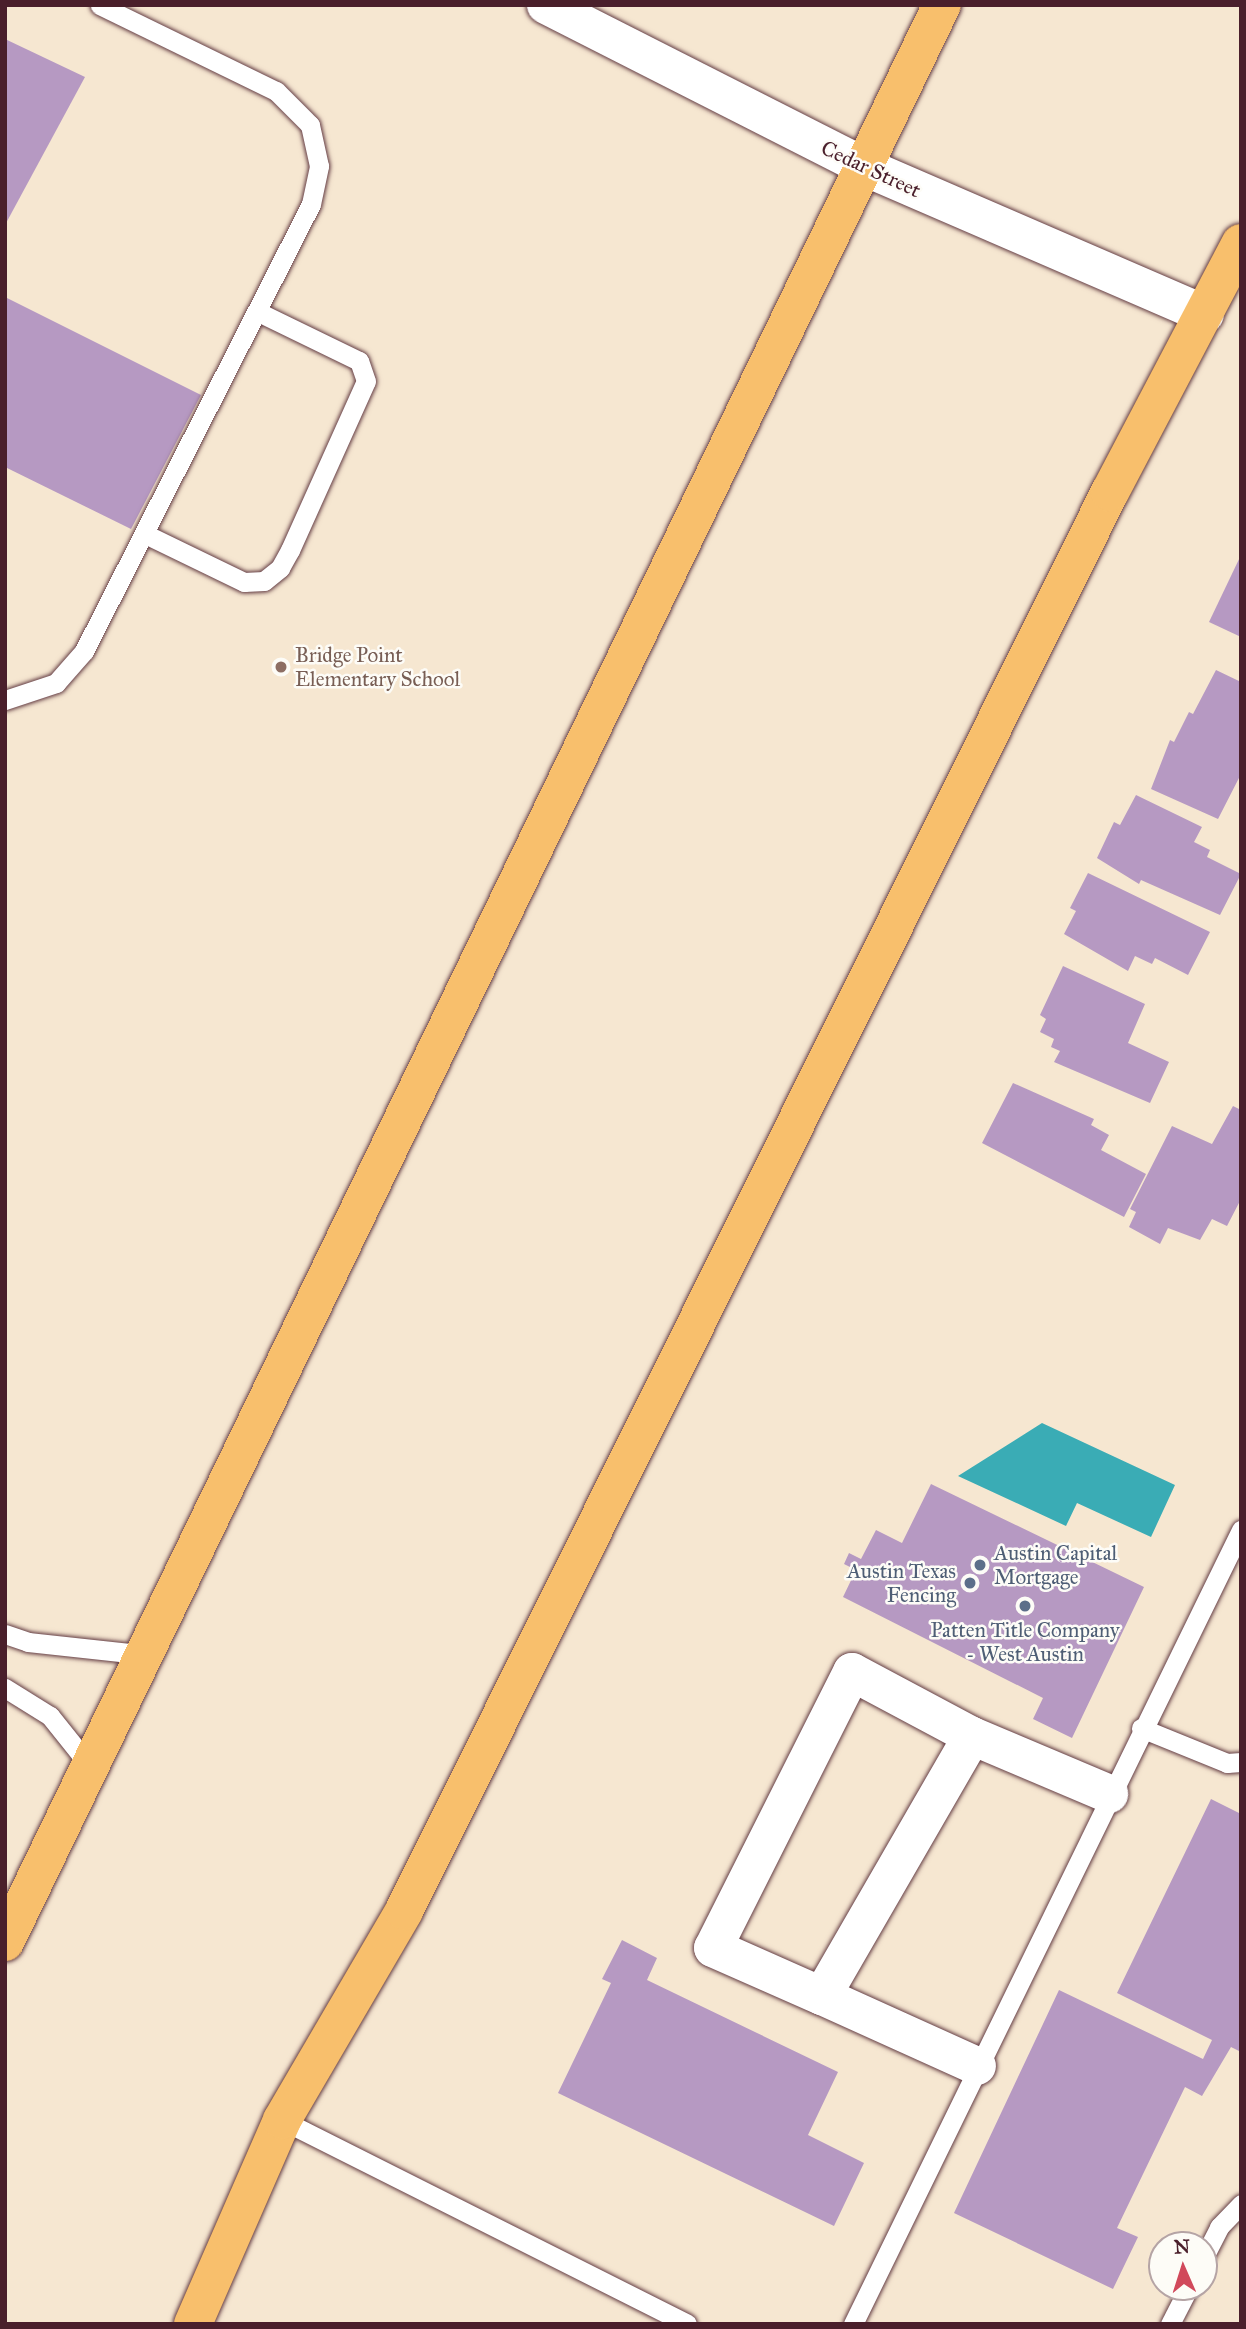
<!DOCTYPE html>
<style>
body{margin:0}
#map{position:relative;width:1246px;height:2329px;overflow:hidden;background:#f6e7d1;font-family:"IM FELL Great Primer",serif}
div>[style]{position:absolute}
.water>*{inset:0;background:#3aacb5}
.building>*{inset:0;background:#b699c2}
.roads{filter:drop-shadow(0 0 2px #643d44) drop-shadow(0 0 2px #643d44)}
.lane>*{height:19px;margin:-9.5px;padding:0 9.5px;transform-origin:9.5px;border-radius:9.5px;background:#fff}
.street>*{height:38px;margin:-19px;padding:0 19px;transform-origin:19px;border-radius:19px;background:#fff}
.highway>*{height:38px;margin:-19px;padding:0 19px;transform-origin:19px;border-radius:19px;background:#f8bf6c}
.dots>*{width:19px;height:19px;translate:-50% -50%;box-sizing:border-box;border:4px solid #fdfcf7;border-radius:50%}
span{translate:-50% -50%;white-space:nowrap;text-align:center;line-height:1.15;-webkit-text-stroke:5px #fdfcf7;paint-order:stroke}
.street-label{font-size:21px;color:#4a1f2b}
.education-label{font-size:21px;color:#785e54}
.left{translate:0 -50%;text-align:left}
.service-label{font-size:21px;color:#4e5e75}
.right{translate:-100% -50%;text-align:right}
.frame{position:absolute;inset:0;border:7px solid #4a1f2b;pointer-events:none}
.north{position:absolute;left:1148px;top:2231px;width:70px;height:70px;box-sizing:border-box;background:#fdfcf7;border:2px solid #b5a4a5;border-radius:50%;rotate:357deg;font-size:19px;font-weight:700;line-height:28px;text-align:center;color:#4a1f2b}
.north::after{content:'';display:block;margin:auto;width:24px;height:32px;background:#d1495b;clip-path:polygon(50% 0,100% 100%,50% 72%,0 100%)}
</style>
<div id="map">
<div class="water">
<div style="clip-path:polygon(1042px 1423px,1175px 1485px,1151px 1537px,1077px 1503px,1066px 1526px,958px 1476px)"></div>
</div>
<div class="building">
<div style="clip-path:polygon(5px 39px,85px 77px,5px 225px)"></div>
<div style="clip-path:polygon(5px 297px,201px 395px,131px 529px,5px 467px)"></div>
<div style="clip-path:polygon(1241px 555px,1241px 637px,1209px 622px)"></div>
<div style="clip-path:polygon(1216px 670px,1241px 682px,1241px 774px,1218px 819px,1151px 789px,1170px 740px,1174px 742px,1189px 712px,1193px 714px)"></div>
<div style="clip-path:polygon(1136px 795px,1202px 827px,1194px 842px,1210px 850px,1207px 857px,1241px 874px,1220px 915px,1141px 880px,1139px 884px,1097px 858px,1114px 822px,1120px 825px)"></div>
<div style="clip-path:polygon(1088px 873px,1210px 932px,1188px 975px,1155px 958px,1152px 964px,1135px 956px,1128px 971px,1064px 934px,1076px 911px,1070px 908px)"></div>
<div style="clip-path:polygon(1063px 966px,1145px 1004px,1128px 1043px,1169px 1062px,1150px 1103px,1054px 1062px,1060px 1051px,1051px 1047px,1054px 1039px,1040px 1032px,1046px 1019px,1040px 1015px)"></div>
<div style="clip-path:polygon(1013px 1083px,1094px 1119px,1091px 1125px,1109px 1135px,1101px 1150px,1146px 1174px,1124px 1217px,982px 1143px)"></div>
<div style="clip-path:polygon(1233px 1106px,1241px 1110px,1241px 1199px,1227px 1226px,1212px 1219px,1200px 1240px,1168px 1228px,1160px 1244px,1129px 1227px,1136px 1212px,1130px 1209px,1172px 1126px,1212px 1144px)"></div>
<div style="clip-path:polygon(931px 1484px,1144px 1587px,1072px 1738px,1033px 1719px,1043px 1698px,843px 1597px,856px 1570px,844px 1564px,849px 1553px,861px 1559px,876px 1530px,902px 1543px)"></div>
<div style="clip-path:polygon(1211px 1799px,1241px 1814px,1241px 2052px,1231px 2047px,1202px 2096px,1185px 2087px,1117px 2228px,1138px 2237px,1113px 2289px,954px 2213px,1059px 1990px,1203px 2059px,1212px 2040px,1117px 1993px)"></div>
<div style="clip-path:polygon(622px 1940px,657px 1958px,647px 1980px,838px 2072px,808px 2135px,864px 2163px,834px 2226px,558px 2093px,611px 1983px,602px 1979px)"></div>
</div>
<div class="roads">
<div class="lane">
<div style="left:145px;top:534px;width:110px;rotate:25.9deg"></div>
<div style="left:244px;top:582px;width:20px;rotate:-3deg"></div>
<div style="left:264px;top:581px;width:21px;rotate:-39deg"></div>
<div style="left:280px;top:568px;width:21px;rotate:-61deg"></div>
<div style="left:290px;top:550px;width:185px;rotate:-65.8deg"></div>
<div style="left:366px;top:381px;width:21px;rotate:-109deg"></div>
<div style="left:359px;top:361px;width:112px;rotate:-154.1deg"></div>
<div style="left:5px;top:700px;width:54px;rotate:-18.4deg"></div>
<div style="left:56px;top:683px;width:43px;rotate:-48.8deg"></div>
<div style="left:84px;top:651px;width:501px;rotate:-63.08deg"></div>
<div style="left:311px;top:204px;width:39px;rotate:-78deg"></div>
<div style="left:319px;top:166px;width:42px;rotate:-102.4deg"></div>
<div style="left:310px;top:125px;width:48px;rotate:-135deg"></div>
<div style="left:276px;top:91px;width:196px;rotate:-154deg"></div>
<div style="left:5px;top:1634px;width:24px;rotate:19deg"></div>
<div style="left:28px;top:1642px;width:102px;rotate:6.2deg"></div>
<div style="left:129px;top:1653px;width:19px;rotate:-16deg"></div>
<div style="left:5px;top:1688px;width:53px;rotate:31.9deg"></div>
<div style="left:50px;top:1716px;width:64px;rotate:51.3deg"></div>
<div style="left:1141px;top:1728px;width:93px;rotate:22.1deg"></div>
<div style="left:1227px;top:1763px;width:14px;rotate:-4deg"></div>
<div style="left:282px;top:2120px;width:453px;rotate:26.7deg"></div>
<div style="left:1204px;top:2257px;width:34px;rotate:-63deg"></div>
<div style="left:1219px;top:2227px;width:32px;rotate:-46deg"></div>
<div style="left:853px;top:2324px;width:884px;rotate:-63.96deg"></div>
<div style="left:1170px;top:2324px;width:42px;rotate:-62.8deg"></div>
</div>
<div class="street">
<div style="left:546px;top:5px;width:360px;rotate:26.9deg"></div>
<div style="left:867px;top:168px;width:368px;rotate:23.4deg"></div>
<div style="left:972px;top:1736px;width:136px;rotate:-151.9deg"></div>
<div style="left:852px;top:1672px;width:309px;rotate:116.7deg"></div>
<div style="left:713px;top:1948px;width:119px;rotate:23.8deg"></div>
<div style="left:822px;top:1996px;width:300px;rotate:-60deg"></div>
<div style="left:972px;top:1736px;width:149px;rotate:22.9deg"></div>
<div style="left:822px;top:1996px;width:170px;rotate:24.3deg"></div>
</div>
<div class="highway">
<div style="left:5px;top:1942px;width:2152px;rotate:-64.19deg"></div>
<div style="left:193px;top:2324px;width:223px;rotate:-66.4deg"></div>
<div style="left:282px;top:2120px;width:242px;rotate:-59.7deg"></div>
<div style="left:404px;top:1911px;width:1585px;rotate:-63.55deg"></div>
<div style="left:1110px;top:492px;width:281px;rotate:-62.3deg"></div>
</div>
</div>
<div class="dots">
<div style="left:281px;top:667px;background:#8d6e63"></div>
<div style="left:980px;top:1565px;background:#5c6f8a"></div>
<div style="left:970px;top:1583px;background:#5c6f8a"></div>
<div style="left:1025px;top:1606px;background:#5c6f8a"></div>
</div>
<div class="street-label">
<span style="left:871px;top:169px;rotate:25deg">Cedar Street</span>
</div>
<div class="education-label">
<span class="left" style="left:295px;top:667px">Bridge Point<br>Elementary School</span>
</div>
<div class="service-label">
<span class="left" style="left:994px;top:1565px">Austin Capital<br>Mortgage</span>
<span class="right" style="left:956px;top:1583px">Austin Texas<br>Fencing</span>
<span style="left:1025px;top:1642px">Patten Title Company<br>- West Austin</span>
</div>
<div class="frame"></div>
<div class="north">N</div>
</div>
